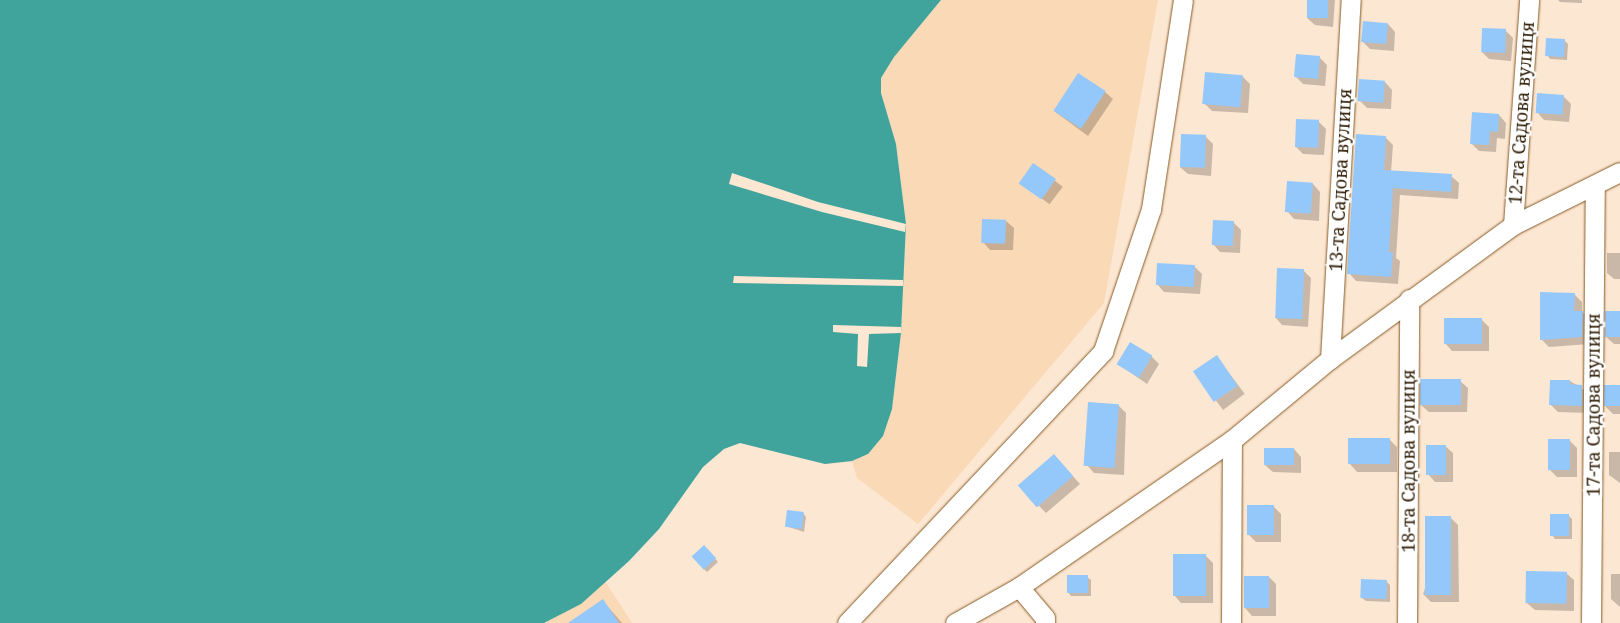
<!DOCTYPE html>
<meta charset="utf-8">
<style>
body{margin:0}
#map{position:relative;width:1620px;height:623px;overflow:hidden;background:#fce7d2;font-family:"Noto Serif",serif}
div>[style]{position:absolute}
.built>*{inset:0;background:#fad9b6}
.water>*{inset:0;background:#40a39c}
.pier>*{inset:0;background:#fce7d2}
.shadow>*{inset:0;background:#0003;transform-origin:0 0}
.building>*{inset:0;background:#95c8fa;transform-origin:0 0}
.roads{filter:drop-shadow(0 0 1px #855a25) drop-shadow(0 0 1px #855a25)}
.street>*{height:19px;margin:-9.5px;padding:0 9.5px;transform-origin:9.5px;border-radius:9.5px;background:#fff}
span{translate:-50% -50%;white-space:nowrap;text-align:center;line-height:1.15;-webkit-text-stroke:4.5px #fff;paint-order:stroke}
.street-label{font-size:18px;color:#322009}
</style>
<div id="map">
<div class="built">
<div style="clip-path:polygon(941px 0,1158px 0,1104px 303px,918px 524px,857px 478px,852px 461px,868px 454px,892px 409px,901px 333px,906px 224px,896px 144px,881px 93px,881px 78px,894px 57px)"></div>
<div style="clip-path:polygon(605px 581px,632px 623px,544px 623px,581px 604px)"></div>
</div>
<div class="water">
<div style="clip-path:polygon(0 0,941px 0,894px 57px,881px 78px,881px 93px,896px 144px,906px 224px,901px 333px,892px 409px,883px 436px,868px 454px,852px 461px,825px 464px,740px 443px,724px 449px,703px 467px,659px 529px,629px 561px,581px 604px,544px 623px,0 623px)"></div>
</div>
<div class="pier">
<div style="clip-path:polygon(732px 173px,818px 202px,906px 224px,905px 232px,822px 212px,729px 184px)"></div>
<div style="clip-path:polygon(734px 276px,903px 280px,903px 286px,733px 283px)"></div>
<div style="clip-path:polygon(833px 325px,901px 327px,901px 333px,869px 334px,867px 367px,857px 366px,858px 334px,833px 332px)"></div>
</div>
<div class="shadow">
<div style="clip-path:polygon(1309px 0,1335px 0,1333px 27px,1315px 25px,1307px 18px)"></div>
<div style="clip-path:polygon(1558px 0,1582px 0,1582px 3px,1560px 2px)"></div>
<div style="clip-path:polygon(1388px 24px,1395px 32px,1394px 51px,1370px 49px,1363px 42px)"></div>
<div style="clip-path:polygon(1505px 30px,1513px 38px,1511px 61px,1489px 59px,1482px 52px)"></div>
<div style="clip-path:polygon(1564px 40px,1568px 44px,1567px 60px,1550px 59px,1547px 55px)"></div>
<div style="clip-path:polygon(1319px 57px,1327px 65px,1325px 86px,1303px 84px,1296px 77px)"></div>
<div style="clip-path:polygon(1242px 76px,1250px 84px,1248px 113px,1212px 111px,1204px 103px)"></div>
<div style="clip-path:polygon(1385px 82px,1392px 90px,1391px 109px,1367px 108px,1359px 100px)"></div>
<div style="clip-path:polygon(1105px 92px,1113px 99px,1088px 136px,1054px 111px)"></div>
<div style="clip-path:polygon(1563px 96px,1571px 104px,1569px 122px,1544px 120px,1537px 112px)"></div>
<div style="clip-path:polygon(1499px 115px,1506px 123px,1505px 139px,1497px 138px,1496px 152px,1479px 151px,1471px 143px)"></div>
<div style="clip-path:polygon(1318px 121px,1326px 129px,1324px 155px,1303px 154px,1295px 146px)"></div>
<div style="clip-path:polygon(1205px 136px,1213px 144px,1211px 176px,1188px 174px,1180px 167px)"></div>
<div style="clip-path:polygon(1385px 137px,1393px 145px,1391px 172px,1451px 176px,1459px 183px,1458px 199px,1400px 195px,1396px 258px,1400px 261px,1398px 284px,1356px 281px,1349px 273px)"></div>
<div style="left:1034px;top:165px;width:36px;height:22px;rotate:37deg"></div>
<div style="clip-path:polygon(1313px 184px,1320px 192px,1319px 221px,1294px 219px,1287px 211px)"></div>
<div style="clip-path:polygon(1006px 221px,1014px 228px,1013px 250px,990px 250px,983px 242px)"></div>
<div style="clip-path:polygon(1233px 222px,1241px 230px,1240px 253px,1220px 252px,1213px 244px)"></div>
<div style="clip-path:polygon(1607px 253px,1620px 253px,1620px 279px,1614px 279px,1607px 273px)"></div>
<div style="clip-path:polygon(1194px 266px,1202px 274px,1200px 294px,1164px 292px,1157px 284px)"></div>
<div style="clip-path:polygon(1303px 270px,1311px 278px,1308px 327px,1282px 325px,1275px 317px)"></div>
<div style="clip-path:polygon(1574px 294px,1582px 302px,1582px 312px,1590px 320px,1589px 344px,1549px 347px,1541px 339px)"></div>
<div style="clip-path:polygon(1620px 313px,1620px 344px,1614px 344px,1606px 337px)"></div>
<div style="clip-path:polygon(1482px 320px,1489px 327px,1489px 351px,1452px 351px,1445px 343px)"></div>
<div style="clip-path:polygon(1151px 356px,1159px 364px,1147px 384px,1118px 364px)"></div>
<div style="left:1217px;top:357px;width:46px;height:27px;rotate:53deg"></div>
<div style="clip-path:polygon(1460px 381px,1468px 388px,1467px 412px,1429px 412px,1421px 405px)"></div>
<div style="clip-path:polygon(1570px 381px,1589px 393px,1589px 413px,1558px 412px,1551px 405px)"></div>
<div style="clip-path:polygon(1620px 386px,1620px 414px,1613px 414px,1605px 406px)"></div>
<div style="clip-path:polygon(1118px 405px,1126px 413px,1124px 475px,1094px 473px,1087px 465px)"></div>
<div style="clip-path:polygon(1389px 439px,1397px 447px,1397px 472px,1357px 472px,1350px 464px)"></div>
<div style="clip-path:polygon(1569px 440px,1577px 448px,1577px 477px,1557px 477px,1549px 469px)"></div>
<div style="clip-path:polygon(1445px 446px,1453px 453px,1453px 482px,1435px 482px,1428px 474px)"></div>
<div style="clip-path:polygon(1294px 449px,1301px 457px,1301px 473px,1273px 472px,1265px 465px)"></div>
<div style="clip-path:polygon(1609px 452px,1620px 452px,1620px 483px,1609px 475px)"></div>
<div style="clip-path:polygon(1061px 463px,1080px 484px,1046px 513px,1039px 506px)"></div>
<div style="clip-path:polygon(1273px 506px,1281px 514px,1281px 542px,1256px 542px,1248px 534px)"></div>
<div style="clip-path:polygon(803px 513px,806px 517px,804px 532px,786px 526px)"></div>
<div style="clip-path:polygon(1568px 515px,1572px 519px,1572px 539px,1555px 539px,1552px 535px)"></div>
<div style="clip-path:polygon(1450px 517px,1458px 525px,1459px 602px,1431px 602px,1423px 594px)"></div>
<div style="clip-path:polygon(708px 550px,718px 562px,707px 572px,704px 569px)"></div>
<div style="clip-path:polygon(1205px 555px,1213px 563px,1213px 603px,1181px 603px,1174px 595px)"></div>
<div style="clip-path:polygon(1566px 573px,1574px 580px,1574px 611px,1535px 610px,1527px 603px)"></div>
<div style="clip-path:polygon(1611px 574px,1620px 574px,1620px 607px,1611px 599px)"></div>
<div style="clip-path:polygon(1087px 577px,1091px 580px,1091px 596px,1071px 596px,1068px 592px)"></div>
<div style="clip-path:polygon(1269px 577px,1276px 584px,1276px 616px,1252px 616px,1245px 608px)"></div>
<div style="clip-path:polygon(1386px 581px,1390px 585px,1390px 602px,1366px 601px,1362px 598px)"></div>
<div style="clip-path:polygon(603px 601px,622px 623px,570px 623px)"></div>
</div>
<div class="building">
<div style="left:1307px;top:0;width:21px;height:18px"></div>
<div style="left:1363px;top:21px;width:25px;height:21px;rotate:5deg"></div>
<div style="left:1482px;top:28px;width:24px;height:24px;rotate:2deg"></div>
<div style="left:1546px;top:38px;width:19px;height:18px;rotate:3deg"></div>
<div style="left:1296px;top:54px;width:24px;height:23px;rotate:5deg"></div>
<div style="left:1205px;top:72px;width:38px;height:32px;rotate:5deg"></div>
<div style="left:1078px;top:73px;width:33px;height:45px;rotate:33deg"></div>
<div style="left:1359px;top:79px;width:26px;height:22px;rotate:4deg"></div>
<div style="left:1537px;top:93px;width:27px;height:20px;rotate:4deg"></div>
<div style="clip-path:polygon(1472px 112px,1499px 114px,1498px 132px,1490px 131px,1489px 145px,1470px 144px)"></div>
<div style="left:1296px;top:119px;width:23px;height:28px;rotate:2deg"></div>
<div style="left:1181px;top:134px;width:25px;height:33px;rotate:2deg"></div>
<div style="clip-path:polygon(1356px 134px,1386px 136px,1384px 170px,1452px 174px,1451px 192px,1393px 188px,1389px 252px,1393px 253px,1391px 277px,1347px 274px)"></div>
<div style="left:1033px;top:163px;width:28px;height:25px;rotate:35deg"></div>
<div style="left:1287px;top:181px;width:26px;height:31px;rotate:4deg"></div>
<div style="left:982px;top:219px;width:24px;height:24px;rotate:2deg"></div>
<div style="left:1213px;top:220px;width:21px;height:25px;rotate:3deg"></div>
<div style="left:1157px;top:263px;width:38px;height:22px;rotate:3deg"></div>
<div style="left:1277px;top:268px;width:27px;height:50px;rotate:2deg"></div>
<div style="clip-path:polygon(1540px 292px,1575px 293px,1574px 311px,1583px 311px,1582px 337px,1540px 340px)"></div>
<div style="left:1605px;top:311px;width:15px;height:26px"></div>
<div style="left:1444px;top:318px;width:38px;height:26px"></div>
<div style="left:1130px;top:342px;width:26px;height:26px;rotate:31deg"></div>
<div style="left:1217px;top:355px;width:37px;height:29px;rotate:56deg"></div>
<div style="left:1420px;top:379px;width:41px;height:26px"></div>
<div style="clip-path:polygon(1550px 380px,1570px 380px,1570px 384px,1582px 385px,1582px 406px,1549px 405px)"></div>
<div style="left:1604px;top:385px;width:16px;height:21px"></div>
<div style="left:1088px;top:402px;width:31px;height:64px;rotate:4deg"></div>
<div style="left:1348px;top:438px;width:42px;height:26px"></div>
<div style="left:1548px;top:439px;width:22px;height:31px"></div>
<div style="left:1426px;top:445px;width:20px;height:30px"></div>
<div style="left:1264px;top:448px;width:30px;height:17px"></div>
<div style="left:1054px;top:454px;width:29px;height:48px;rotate:49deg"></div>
<div style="left:1247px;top:505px;width:27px;height:30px"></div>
<div style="left:787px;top:510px;width:17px;height:17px;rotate:7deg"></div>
<div style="left:1550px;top:514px;width:19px;height:22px"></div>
<div style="left:1425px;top:516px;width:26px;height:79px"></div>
<div style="left:704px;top:545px;width:18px;height:17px;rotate:47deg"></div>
<div style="left:1173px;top:554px;width:33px;height:42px"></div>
<div style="left:1526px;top:571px;width:41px;height:32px;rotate:1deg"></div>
<div style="left:1067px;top:575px;width:21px;height:18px"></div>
<div style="left:1244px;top:576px;width:25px;height:32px"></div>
<div style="left:1361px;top:579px;width:26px;height:19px;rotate:2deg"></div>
<div style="clip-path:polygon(603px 599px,619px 623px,568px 623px)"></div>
</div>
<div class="roads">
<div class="street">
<div style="left:1513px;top:225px;width:226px;rotate:-85.9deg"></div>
<div style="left:1330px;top:359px;width:360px;rotate:-86.7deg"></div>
<div style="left:1019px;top:587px;width:40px;rotate:50deg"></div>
<div style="left:1045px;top:618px;width:5px;rotate:90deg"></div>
<div style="left:847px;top:623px;width:374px;rotate:-46.7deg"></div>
<div style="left:1103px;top:351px;width:150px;rotate:-71.3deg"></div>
<div style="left:1151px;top:209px;width:211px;rotate:-81.3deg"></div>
<div style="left:955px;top:623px;width:73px;rotate:-29.4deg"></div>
<div style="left:1019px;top:587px;width:259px;rotate:-34.6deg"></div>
<div style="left:1232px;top:440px;width:127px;rotate:-39.6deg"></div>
<div style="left:1330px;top:359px;width:227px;rotate:-36.2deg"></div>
<div style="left:1513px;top:225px;width:119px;rotate:-26.4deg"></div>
<div style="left:1231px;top:623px;width:183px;rotate:-89.7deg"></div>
<div style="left:1407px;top:623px;width:324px;rotate:-89.6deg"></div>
<div style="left:1591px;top:623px;width:436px;rotate:-89.5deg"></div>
</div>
</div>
<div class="street-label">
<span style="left:1521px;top:113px;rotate:-86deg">12-та Садова вулиця</span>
<span style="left:1340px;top:180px;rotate:-87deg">13-та Садова вулиця</span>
<span style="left:1593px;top:405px;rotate:-90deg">17-та Садова вулиця</span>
<span style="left:1408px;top:461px;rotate:-90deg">18-та Садова вулиця</span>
</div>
</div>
